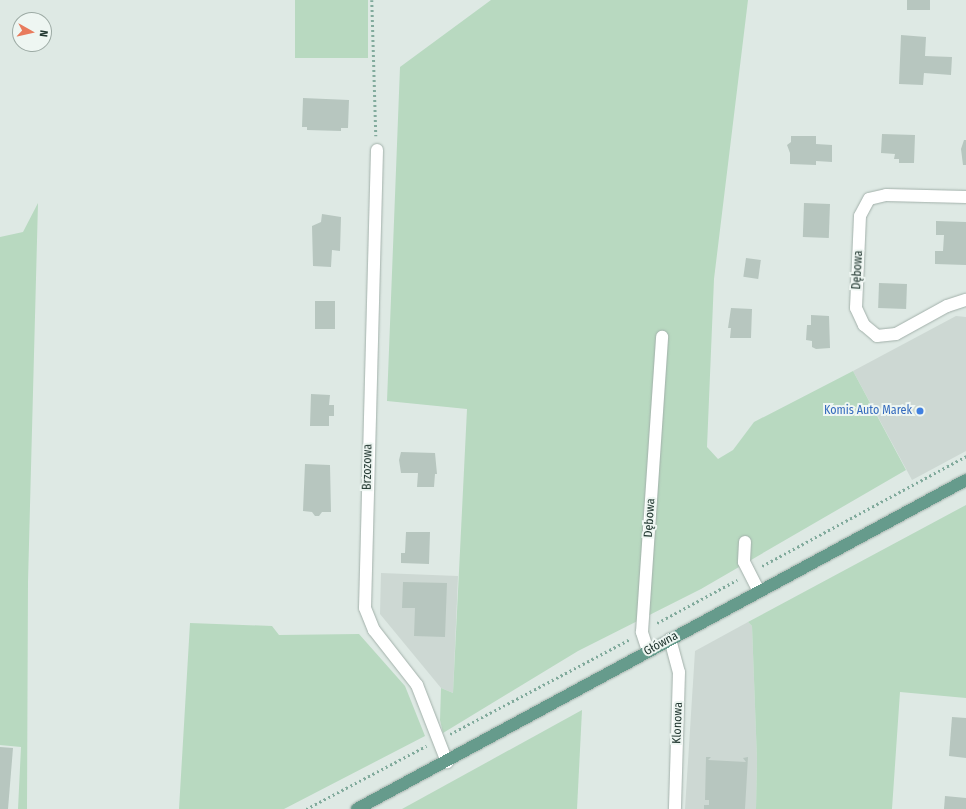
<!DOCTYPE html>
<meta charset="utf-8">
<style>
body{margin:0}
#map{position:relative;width:966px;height:809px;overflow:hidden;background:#dee9e4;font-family:"Fira Sans Condensed",sans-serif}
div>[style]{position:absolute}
.built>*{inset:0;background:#cdd8d3}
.green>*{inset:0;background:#b8d9c0;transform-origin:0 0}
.building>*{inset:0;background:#b7c6bf;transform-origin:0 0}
.path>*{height:2.5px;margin-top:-1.25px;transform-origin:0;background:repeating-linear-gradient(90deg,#81aa9c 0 2px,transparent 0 5px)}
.roads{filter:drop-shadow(0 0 1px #a2b0aa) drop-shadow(0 0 1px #a2b0aa)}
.minor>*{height:12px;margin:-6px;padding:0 6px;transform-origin:6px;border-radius:6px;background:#fff}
.major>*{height:12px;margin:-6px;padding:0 6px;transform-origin:6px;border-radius:6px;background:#669b8c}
.dots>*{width:11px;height:11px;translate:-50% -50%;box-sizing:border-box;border:2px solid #eef6f2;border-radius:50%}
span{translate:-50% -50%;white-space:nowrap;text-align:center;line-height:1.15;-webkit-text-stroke:4px #eef6f2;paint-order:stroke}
.street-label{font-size:12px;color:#213730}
.shop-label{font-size:12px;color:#366cbe}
.right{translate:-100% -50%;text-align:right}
.north{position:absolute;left:12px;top:12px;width:40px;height:40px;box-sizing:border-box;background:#eef6f2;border:1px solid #9caaa4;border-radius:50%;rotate:98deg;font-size:11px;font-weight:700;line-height:16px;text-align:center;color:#213730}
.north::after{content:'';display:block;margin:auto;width:14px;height:18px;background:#e87b5d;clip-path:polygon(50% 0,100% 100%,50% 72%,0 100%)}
</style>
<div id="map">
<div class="built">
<div style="clip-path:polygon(956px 316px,966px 317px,966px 451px,912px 480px,853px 371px)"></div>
<div style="clip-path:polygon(381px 573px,458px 576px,453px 693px,441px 688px,380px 614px)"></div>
<div style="clip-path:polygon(748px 622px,752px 626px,757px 760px,756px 809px,685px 809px,695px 651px)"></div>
</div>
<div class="green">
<div style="left:295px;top:0;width:73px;height:58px"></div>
<div style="clip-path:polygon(491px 0,748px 0,714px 279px,707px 447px,718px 459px,733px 450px,754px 422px,853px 371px,906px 470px,701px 589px,578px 651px,443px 733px,440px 720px,441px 688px,453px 693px,467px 409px,387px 401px,400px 67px)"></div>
<div style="clip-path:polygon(38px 203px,28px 582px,27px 809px,18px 809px,21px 747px,0 745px,0 237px,23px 232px)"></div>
<div style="clip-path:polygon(966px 505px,966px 698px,900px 692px,892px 809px,756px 809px,757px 760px,752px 626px,748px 622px)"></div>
<div style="clip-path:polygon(190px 623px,272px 626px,279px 635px,359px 634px,405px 686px,425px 736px,284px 809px,179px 809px)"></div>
<div style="clip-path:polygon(582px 710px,577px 809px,402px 809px)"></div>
</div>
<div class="building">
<div style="left:907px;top:0;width:23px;height:10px"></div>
<div style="clip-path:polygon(901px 35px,926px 37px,925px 56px,952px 57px,951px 75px,924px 73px,923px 85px,899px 84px)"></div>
<div style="clip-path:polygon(303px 98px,349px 100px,348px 128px,341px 128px,341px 131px,307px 130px,307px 127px,302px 127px)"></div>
<div style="clip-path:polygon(882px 134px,915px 135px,914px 163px,899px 163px,899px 159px,894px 159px,895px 154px,881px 153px)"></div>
<div style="clip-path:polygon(791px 136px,816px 136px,816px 144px,832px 145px,832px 162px,816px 161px,816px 165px,790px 164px,790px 153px,787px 145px,791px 142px)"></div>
<div style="clip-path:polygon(964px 140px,966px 140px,966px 165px,963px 165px,961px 149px)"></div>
<div style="left:804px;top:203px;width:26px;height:34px;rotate:2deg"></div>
<div style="clip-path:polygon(322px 214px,341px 217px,340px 251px,332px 250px,331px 267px,313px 266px,312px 226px,321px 222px)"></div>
<div style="clip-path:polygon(936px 221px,966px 222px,966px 265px,935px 264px,935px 251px,943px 251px,944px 235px,936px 235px)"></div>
<div style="left:746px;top:258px;width:15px;height:19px;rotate:8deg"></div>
<div style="left:879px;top:283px;width:28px;height:25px;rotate:2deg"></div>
<div style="left:315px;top:301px;width:20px;height:28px"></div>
<div style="clip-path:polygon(731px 308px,752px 309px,751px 338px,730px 338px,731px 328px,728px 328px)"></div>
<div style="clip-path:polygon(811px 315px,829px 316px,830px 348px,816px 349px,812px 347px,812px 341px,806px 340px,807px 325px,811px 325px)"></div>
<div style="clip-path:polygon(311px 394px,330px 395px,329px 405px,334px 405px,334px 416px,329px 416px,329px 426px,310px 426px)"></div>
<div style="clip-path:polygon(401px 452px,435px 453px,437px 474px,435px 474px,434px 487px,417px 487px,418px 473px,401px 473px,399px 460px)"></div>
<div style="clip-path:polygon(305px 464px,330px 465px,331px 512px,322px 512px,319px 516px,315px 516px,312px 512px,303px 511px)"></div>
<div style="clip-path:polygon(406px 532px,430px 532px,429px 564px,401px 563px,401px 553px,405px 553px)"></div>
<div style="clip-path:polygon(403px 582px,447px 583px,445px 637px,414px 636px,415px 608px,402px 608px)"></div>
<div style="clip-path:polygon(952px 717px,966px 718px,966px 758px,949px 756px)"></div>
<div style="clip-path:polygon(0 747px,13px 748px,8px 809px,0 809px)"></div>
<div style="clip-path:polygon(706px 757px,711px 757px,708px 760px,746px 762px,743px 758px,748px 757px,745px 809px,704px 809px,704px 805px,709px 805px,709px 800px,705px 800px)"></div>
<div style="clip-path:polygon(945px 796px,966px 798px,966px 809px,944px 809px)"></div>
</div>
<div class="path">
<div style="left:372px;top:0;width:136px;rotate:88.3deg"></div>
<div style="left:762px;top:566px;width:232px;rotate:-28.3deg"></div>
<div style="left:657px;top:623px;width:91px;rotate:-28.3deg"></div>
<div style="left:450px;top:734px;width:204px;rotate:-27.8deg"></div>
<div style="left:306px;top:809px;width:136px;rotate:-27.7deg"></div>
</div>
<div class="roads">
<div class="minor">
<div style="left:377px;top:150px;width:458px;rotate:91.5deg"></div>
<div style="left:365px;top:608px;width:24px;rotate:68deg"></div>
<div style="left:374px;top:630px;width:70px;rotate:52deg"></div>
<div style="left:417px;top:685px;width:83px;rotate:68.7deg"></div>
<div style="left:966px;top:197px;width:80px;rotate:-178.6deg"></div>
<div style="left:886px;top:195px;width:17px;rotate:167deg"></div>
<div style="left:869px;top:199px;width:19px;rotate:118deg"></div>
<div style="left:860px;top:216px;width:92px;rotate:92.5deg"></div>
<div style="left:856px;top:308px;width:19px;rotate:65deg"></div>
<div style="left:864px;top:325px;width:17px;rotate:40deg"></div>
<div style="left:877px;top:336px;width:19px;rotate:-6deg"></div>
<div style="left:896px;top:334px;width:58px;rotate:-28.8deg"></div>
<div style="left:947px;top:306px;width:20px;rotate:-18deg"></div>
<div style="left:745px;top:542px;width:20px;rotate:93deg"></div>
<div style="left:744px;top:562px;width:33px;rotate:63deg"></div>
<div style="left:670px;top:639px;width:34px;rotate:75deg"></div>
<div style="left:679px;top:672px;width:137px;rotate:91.7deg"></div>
<div style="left:648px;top:651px;width:20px;rotate:-108deg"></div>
<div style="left:642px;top:632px;width:296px;rotate:-86.1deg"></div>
</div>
<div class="major">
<div style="left:357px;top:809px;width:692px;rotate:-28.38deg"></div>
</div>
</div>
<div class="dots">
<div style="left:920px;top:411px;background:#3f7fe0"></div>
</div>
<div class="street-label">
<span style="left:858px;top:270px;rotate:-87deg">Dębowa</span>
<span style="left:368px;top:467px;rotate:-89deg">Brzozowa</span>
<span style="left:650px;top:518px;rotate:-86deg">Dębowa</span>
<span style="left:661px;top:644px;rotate:-29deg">Główna</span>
<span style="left:678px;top:723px;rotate:-88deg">Klonowa</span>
</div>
<div class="shop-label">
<span class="right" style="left:912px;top:411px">Komis Auto Marek</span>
</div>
<div class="north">N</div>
</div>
